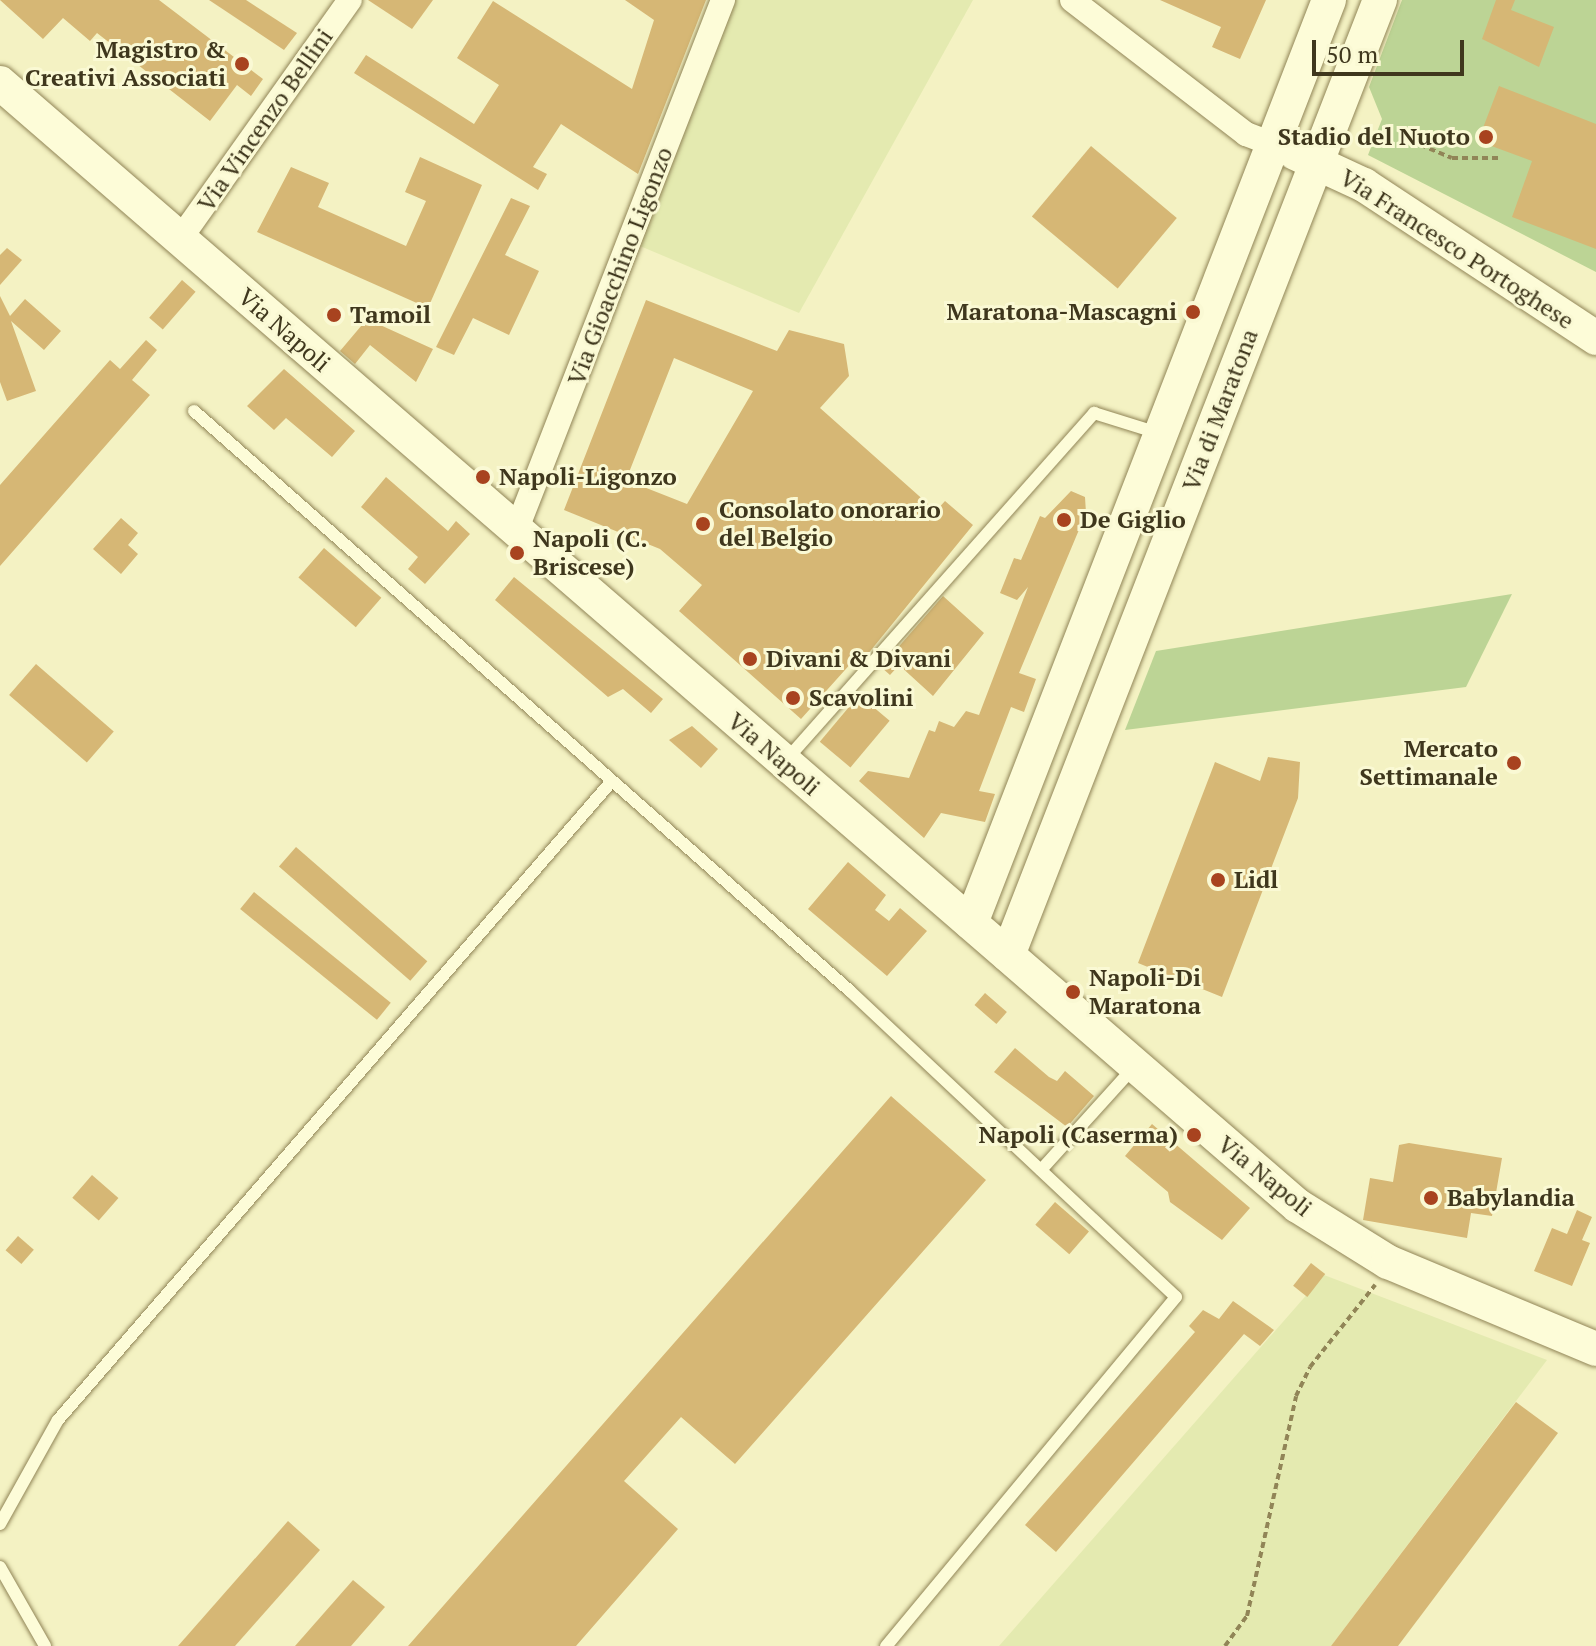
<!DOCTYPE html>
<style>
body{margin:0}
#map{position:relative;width:1596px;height:1646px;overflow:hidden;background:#f4f2c3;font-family:"PT Serif",serif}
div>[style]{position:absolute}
.farmland>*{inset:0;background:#e4eab0}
.green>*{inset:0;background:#bcd495}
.building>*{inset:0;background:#d6b775;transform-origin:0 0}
.path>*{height:4px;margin-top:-2px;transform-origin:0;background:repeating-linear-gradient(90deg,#918557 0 6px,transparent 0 10px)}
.roads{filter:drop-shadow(0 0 2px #918557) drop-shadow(0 0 2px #918557)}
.lane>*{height:12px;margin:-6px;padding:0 6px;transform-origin:6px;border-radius:6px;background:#fdfcd8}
.street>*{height:24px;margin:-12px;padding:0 12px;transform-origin:12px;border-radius:12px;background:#fdfcd8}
.secondary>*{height:34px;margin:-17px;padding:0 17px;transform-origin:17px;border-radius:17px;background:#fdfcd8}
.dots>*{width:22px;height:22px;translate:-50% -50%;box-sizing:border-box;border:4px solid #faf9d4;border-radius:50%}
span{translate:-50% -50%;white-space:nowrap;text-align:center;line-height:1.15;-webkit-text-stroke:6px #faf9d4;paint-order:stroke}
.poi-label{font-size:24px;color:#3f371d;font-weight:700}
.right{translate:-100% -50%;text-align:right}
.left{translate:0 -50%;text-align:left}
.street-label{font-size:24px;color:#3f371d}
.scale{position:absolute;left:1312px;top:40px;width:152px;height:36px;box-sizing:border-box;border:4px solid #3f371d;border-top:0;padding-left:10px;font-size:24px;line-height:28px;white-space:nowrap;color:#3f371d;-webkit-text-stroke:6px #faf9d4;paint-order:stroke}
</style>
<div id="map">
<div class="farmland">
<div style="clip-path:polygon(734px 0,973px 0,799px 313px,640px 246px)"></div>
<div style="clip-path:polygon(1324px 1275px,1547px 1360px,1331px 1646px,999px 1646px)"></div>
</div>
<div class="green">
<div style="clip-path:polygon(1402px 0,1596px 0,1596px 272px,1368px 155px,1382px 119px,1369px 87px)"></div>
<div style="clip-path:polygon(1512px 594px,1466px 687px,1125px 730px,1156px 651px)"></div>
</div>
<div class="building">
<div style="clip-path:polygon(0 0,159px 0,263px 79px,251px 96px,237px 85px,210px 121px,97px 33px,90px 41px,63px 18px,43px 39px)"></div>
<div style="clip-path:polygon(209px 0,246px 0,297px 33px,284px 50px)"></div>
<div style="clip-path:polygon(368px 0,433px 0,412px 29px)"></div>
<div style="clip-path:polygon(625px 0,706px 0,638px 174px,561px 124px,533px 167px,547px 174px,538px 190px,354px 73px,366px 55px,474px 124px,499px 85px,457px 58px,493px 1px,632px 89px,654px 20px)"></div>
<div style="clip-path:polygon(1160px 0,1266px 0,1240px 59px,1212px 47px,1221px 27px)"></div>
<div style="clip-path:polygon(1496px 0,1515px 0,1511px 10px,1554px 27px,1539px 67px,1482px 39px)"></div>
<div style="clip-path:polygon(1499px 86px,1596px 124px,1596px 249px,1512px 217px,1532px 161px,1478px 141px)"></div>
<div style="left:1091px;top:146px;width:112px;height:92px;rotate:40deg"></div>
<div style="clip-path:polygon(420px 157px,482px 185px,428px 308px,257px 232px,291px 167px,329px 183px,318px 207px,406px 246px,426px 201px,405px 192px)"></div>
<div style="clip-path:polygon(511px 198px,530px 206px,505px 255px,539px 271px,509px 335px,473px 318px,454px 355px,436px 347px)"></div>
<div style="clip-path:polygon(7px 248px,22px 260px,0 285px,0 255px)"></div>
<div style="left:182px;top:280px;width:18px;height:50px;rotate:41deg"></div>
<div style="clip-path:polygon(0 296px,10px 316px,25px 299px,61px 331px,44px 350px,11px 321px,36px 391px,7px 401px,0 382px)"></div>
<div style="clip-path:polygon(evenodd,646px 300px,777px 351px,789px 330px,844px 344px,849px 376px,820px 408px,936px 511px,945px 501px,973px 525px,867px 655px,862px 651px,801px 719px,679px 611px,702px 585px,660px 549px,564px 510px,646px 300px,674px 358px,753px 391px,687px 504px,626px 480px,674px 358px)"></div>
<div style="clip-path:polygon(367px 319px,433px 349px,416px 382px,370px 345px,355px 364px,340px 351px)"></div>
<div style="clip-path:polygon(146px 340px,157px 350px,132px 380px,150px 395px,0 566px,0 485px,110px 360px,120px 369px)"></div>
<div style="clip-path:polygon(284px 369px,355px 431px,332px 457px,286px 418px,274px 430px,247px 406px)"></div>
<div style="clip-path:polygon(386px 477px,448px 531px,456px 521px,470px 534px,425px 584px,408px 569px,418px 557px,361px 507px)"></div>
<div style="clip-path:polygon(1071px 491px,1085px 497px,1086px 513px,1019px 673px,1036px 679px,1024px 712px,1011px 707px,979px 791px,995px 794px,985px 822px,941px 813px,924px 838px,859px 781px,868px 771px,909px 778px,929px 730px,935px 732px,939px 721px,954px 727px,966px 711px,979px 715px,1028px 587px,1017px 600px,1000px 593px,1014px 558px,1021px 560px,1040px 516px,1045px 518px)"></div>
<div style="clip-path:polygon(121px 518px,138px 533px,128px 545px,138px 554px,121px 574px,93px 549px)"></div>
<div style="left:324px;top:548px;width:76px;height:39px;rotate:41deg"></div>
<div style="clip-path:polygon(514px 577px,663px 699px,651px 713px,623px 689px,608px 697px,495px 600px)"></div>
<div style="clip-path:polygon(943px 596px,984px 633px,933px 696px,899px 665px,890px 675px,881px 667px)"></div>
<div style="left:36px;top:664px;width:103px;height:41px;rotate:41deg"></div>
<div style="left:859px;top:695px;width:40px;height:61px;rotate:40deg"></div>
<div style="clip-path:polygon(692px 726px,718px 749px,701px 768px,669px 740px)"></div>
<div style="clip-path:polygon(1268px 757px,1300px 762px,1298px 798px,1222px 997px,1138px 963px,1215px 762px,1260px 781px)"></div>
<div style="left:296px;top:847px;width:174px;height:26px;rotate:41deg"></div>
<div style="clip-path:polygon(848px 862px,886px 895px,875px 910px,889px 921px,900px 908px,927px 931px,887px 976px,808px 909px)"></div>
<div style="left:254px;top:892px;width:176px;height:22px;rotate:39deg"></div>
<div style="left:985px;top:993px;width:29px;height:16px;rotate:41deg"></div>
<div style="clip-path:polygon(1015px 1048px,1049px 1077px,1057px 1081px,1065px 1071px,1094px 1096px,1067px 1127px,994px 1072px)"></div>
<div style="clip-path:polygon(891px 1096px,986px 1180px,735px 1464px,681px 1417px,624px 1481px,678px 1529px,576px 1646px,408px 1646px)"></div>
<div style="clip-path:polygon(1152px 1124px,1250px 1208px,1222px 1240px,1170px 1202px,1168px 1192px,1125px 1156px)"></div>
<div style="clip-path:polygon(1409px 1143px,1502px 1158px,1492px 1216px,1471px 1213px,1467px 1238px,1363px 1220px,1370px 1178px,1393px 1182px,1399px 1145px)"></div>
<div style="left:92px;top:1175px;width:35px;height:30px;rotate:41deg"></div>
<div style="left:1055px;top:1202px;width:45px;height:30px;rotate:41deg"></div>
<div style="clip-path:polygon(1577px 1210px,1592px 1217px,1582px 1240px,1590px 1243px,1572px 1286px,1534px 1271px,1552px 1228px,1567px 1234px)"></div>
<div style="left:18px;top:1236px;width:21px;height:19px;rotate:41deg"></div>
<div style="left:1311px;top:1263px;width:18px;height:29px;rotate:38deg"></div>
<div style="clip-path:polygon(1233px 1301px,1274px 1330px,1260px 1346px,1244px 1334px,1056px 1552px,1025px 1525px,1195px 1332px,1189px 1326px,1203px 1310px,1219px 1319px)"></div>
<div style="clip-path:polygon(1516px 1402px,1558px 1433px,1398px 1646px,1331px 1646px)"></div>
<div style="clip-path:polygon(288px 1521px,320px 1550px,235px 1646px,178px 1646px)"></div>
<div style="clip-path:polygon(353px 1580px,385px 1607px,351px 1646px,295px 1646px)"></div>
</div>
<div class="path">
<div style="left:1411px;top:141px;width:44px;rotate:22.5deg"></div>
<div style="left:1452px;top:158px;width:49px"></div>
<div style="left:1225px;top:1646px;width:37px;rotate:-54deg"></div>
<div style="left:1247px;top:1616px;width:225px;rotate:-77.4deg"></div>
<div style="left:1296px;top:1396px;width:32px;rotate:-64deg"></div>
<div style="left:1310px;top:1367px;width:105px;rotate:-51.6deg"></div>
</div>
<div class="roads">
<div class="lane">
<div style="left:194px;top:411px;width:876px;rotate:41.48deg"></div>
<div style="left:850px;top:991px;width:447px;rotate:43.2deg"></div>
<div style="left:1176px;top:1297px;width:454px;rotate:129.7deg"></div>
<div style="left:787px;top:759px;width:463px;rotate:-48.4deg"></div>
<div style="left:1094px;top:413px;width:67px;rotate:17.4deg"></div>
<div style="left:1041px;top:1170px;width:139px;rotate:-47.9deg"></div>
<div style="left:0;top:1524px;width:119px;rotate:-60.9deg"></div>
<div style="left:58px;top:1420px;width:846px;rotate:-49.08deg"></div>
<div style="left:0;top:1567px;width:91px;rotate:60.3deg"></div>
</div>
<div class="street">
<div style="left:1072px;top:0;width:220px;rotate:37.6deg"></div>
<div style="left:1246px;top:134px;width:28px;rotate:21deg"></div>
<div style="left:180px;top:239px;width:293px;rotate:-54.6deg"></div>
<div style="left:516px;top:531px;width:570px;rotate:-68.7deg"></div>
</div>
<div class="secondary">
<div style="left:0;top:83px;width:1716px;rotate:40.87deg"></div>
<div style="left:1298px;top:1206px;width:106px;rotate:31.9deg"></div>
<div style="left:1388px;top:1262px;width:225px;rotate:22.7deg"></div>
<div style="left:1295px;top:153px;width:76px;rotate:24.9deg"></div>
<div style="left:1364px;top:185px;width:278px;rotate:33.4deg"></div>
<div style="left:971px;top:923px;width:990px;rotate:-68.8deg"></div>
<div style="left:1008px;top:955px;width:1025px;rotate:-68.72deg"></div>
</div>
</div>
<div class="dots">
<div style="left:242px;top:64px;background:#a8431f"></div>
<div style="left:1486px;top:137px;background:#a8431f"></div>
<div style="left:1193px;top:312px;background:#a8431f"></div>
<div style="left:334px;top:315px;background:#a8431f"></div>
<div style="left:483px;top:477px;background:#a8431f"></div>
<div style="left:1064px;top:520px;background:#a8431f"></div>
<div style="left:703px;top:524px;background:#a8431f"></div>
<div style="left:517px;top:553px;background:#a8431f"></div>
<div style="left:750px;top:659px;background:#a8431f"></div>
<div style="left:793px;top:698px;background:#a8431f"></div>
<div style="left:1514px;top:763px;background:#a8431f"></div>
<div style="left:1218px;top:880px;background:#a8431f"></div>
<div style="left:1073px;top:992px;background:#a8431f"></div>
<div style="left:1194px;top:1135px;background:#a8431f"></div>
<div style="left:1431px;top:1198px;background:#a8431f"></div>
</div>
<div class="poi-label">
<span class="right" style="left:226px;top:64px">Magistro &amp;<br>Creativi Associati</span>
<span class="right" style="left:1470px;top:137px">Stadio del Nuoto</span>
<span class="right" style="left:1177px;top:312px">Maratona-Mascagni</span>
<span class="left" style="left:350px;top:315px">Tamoil</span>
<span class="left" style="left:499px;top:477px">Napoli-Ligonzo</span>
<span class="left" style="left:719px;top:524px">Consolato onorario<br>del Belgio</span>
<span class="left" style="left:1080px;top:520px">De Giglio</span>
<span class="left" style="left:533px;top:553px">Napoli (C.<br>Briscese)</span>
<span class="left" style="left:766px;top:659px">Divani &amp; Divani</span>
<span class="left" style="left:809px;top:698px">Scavolini</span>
<span class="right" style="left:1498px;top:763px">Mercato<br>Settimanale</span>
<span class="left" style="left:1234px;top:880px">Lidl</span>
<span class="left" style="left:1089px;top:992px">Napoli-Di<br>Maratona</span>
<span class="right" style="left:1178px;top:1135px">Napoli (Caserma)</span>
<span class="left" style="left:1447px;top:1198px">Babylandia</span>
</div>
<div class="street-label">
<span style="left:265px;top:120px;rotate:-55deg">Via Vincenzo Bellini</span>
<span style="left:1457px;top:249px;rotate:33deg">Via Francesco Portoghese</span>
<span style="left:620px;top:266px;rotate:-69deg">Via Gioacchino Ligonzo</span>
<span style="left:284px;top:330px;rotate:41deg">Via Napoli</span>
<span style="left:1220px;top:410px;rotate:-69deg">Via di Maratona</span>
<span style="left:774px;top:754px;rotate:41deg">Via Napoli</span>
<span style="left:1265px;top:1176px;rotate:39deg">Via Napoli</span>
</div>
<div class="scale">50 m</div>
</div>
